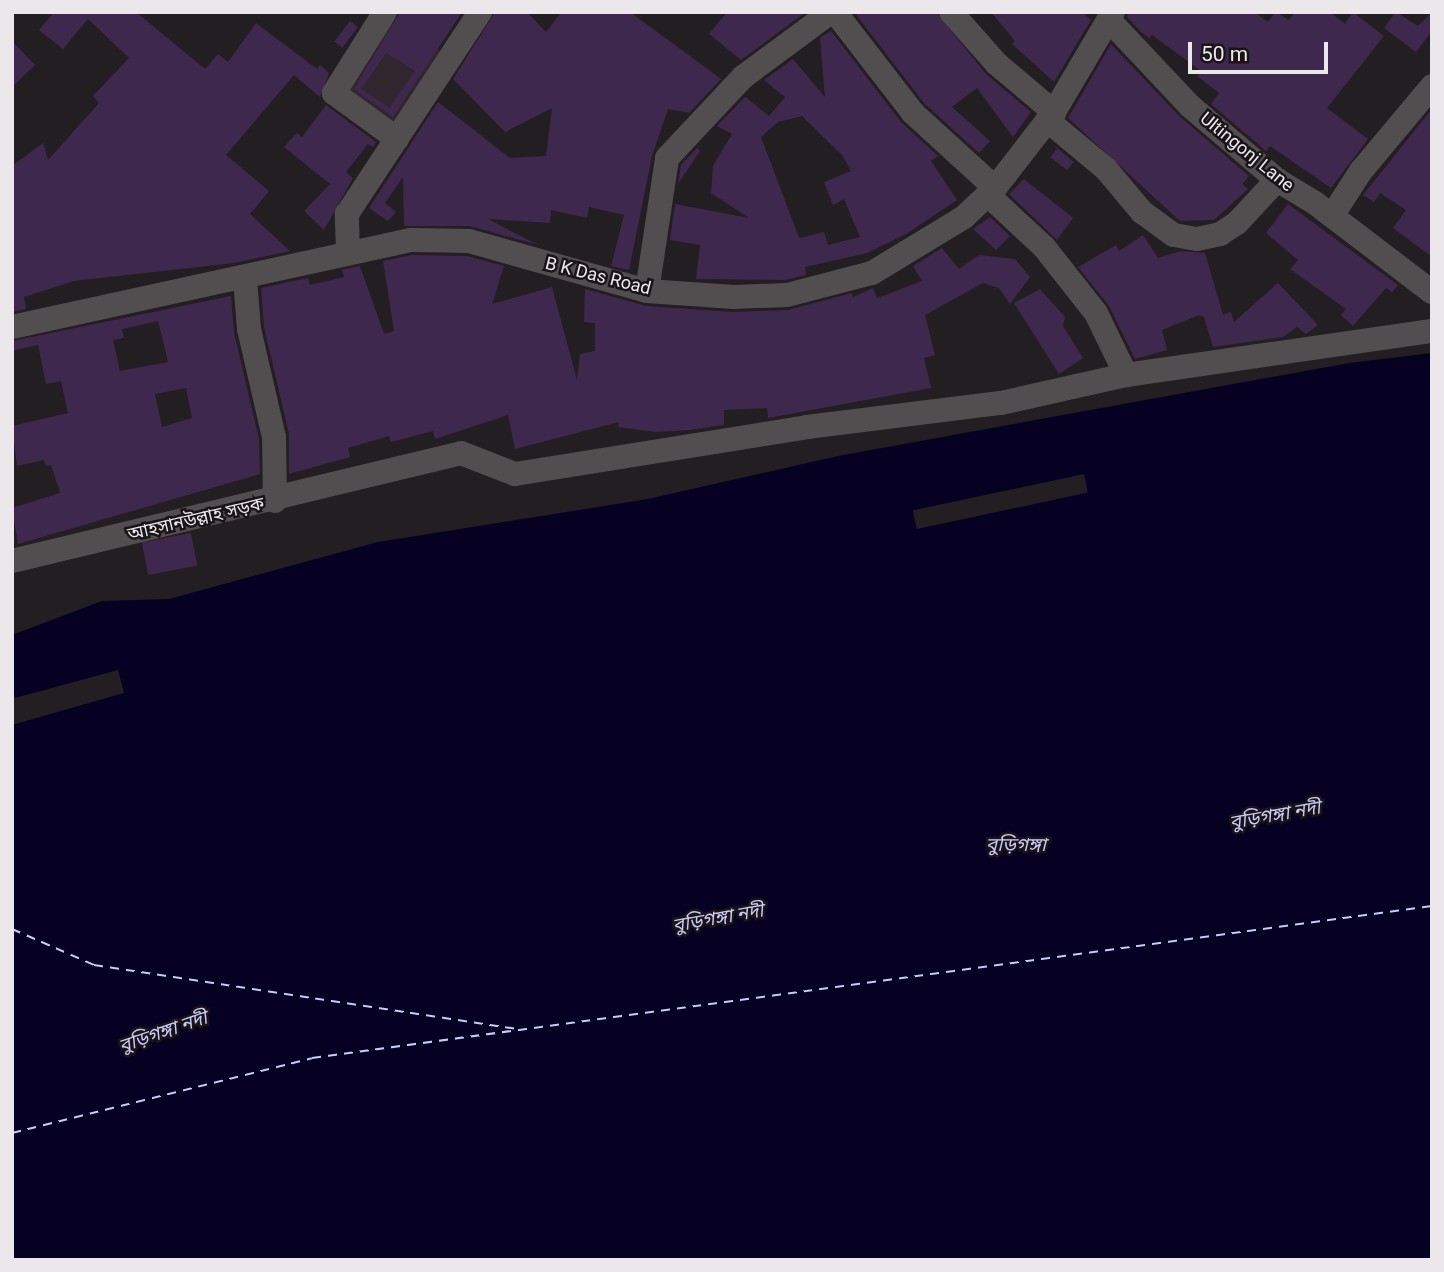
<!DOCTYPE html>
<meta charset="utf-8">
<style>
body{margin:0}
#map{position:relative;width:1444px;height:1272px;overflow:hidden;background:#231e21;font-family:Roboto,"Noto Sans Bengali",sans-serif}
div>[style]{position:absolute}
.built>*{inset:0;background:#31262d;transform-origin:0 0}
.water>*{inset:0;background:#060123}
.pier>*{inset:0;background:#231e21;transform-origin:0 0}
.ferry>*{height:2px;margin-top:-1px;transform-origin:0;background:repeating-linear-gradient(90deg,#c9ccf8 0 9px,transparent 0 16px)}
.building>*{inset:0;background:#3f284e;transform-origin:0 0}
.minor>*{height:24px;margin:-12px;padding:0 12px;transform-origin:12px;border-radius:12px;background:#524e4f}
span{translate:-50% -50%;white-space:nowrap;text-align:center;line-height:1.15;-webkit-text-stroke:5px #1a1418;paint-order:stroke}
.street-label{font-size:18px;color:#ebe7ea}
.water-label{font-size:19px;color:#c9ccf8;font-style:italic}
.frame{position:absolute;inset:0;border:14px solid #ebe7ea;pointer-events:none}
.scale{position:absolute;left:1188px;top:42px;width:140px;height:32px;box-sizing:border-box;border:4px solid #ebe7ea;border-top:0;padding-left:9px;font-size:21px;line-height:24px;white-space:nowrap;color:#ebe7ea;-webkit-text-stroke:5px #1a1418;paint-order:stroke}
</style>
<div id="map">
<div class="built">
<div style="left:384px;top:18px;width:72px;height:87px;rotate:30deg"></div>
</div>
<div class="water">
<div style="clip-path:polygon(1432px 353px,1432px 1260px,12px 1260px,12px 635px,102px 601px,169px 599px,378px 542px,648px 499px,838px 456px,1349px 363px)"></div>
</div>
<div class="pier">
<div style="left:1084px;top:474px;width:19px;height:175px;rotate:78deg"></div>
<div style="clip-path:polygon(118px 670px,124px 693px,12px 725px,12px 687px,15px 698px)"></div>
</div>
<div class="ferry">
<div style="left:12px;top:929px;width:90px;rotate:23.7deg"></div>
<div style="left:94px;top:965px;width:428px;rotate:8.6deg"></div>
<div style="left:12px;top:1133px;width:309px;rotate:-14deg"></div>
<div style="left:312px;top:1058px;width:1130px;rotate:-7.73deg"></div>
</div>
<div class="building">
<div style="clip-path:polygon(54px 12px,136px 12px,205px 69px,218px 54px,228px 62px,256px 23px,317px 69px,320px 65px,329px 73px,320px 97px,294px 75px,226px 155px,269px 191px,250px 214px,290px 251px,234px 263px,74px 281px,24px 297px,26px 309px,12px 312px,12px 166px,43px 143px,48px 160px,99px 103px,93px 96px,129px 58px,88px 19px,63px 49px,39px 30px)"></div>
<div style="clip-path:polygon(evenodd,400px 12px,462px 12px,393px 117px,354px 89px,400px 12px,386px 53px,415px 71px,389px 108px,361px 89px,386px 53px)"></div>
<div style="clip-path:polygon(495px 12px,527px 12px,546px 32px,562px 12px,630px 12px,721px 79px,689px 113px,668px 109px,652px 156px,629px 270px,611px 266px,624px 215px,589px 207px,587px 218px,551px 210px,550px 223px,488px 219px,538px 245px,470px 226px,404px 226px,403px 177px,385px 203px,396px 212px,388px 221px,369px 208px,438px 102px,510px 158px,546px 156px,552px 108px,505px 132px,453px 79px)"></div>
<div style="clip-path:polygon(727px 12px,806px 12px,741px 60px,709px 34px)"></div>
<div style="clip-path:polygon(854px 12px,936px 12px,986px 74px,1031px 112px,1013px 137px,977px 88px,952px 107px,990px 141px,979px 153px,924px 103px)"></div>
<div style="clip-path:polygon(991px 12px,1082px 12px,1091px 20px,1054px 82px,1012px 44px,1015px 41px)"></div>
<div style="clip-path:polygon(1128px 12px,1254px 12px,1268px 22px,1275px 12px,1289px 20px,1295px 12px,1330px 12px,1345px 24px,1353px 12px,1384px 36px,1327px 108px,1368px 139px,1331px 188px,1270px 146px,1266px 151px,1211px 104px,1219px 93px,1197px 76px,1201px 71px,1152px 35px,1149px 38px,1141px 32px,1127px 17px)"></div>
<div style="clip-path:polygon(1396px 12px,1418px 26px,1432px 12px,1432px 31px,1416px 52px,1384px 28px)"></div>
<div style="left:350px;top:21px;width:10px;height:26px;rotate:37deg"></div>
<div style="clip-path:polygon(evenodd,831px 31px,901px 122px,938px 156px,931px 161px,957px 200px,906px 234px,867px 253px,805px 267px,806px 275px,785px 280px,696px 279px,700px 245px,670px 240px,675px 204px,749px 218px,711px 193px,713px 166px,732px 134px,717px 126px,745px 97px,769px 116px,785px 97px,764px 80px,793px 59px,825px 97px,820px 38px,831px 31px,802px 116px,842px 155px,851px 171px,824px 182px,833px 205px,844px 199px,860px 237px,828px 245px,824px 232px,800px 238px,798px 235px,761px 137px,778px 122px,802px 116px)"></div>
<div style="clip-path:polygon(12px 41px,35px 65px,12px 87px)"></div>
<div style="clip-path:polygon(1111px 44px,1179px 116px,1249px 176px,1242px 184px,1248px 189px,1214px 220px,1180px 221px,1068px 118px)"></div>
<div style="clip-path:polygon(326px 105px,376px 142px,373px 147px,368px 144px,346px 172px,353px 178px,324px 230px,304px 211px,330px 184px,284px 147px,297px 133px,302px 137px)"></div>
<div style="clip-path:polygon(1432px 109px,1432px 257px,1393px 228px,1406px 210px,1380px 193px,1374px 202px,1363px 195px)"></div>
<div style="clip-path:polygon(1054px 145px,1074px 162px,1067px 170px,1050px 157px,1057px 149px)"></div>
<div style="clip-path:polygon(697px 148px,700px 151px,678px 184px,681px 165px)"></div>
<div style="clip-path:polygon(1024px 179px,1073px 218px,1057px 240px,1009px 194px)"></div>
<div style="clip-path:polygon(1288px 204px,1398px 285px,1392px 292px,1386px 288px,1353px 326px,1341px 315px,1346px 309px,1290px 269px,1298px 260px,1266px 233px)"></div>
<div style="clip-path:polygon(990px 217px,1010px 236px,996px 250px,973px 229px)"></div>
<div style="clip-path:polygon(1143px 235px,1158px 258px,1181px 251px,1205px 253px,1223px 315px,1231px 312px,1234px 322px,1278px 283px,1318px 325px,1306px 334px,1297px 327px,1283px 337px,1213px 347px,1204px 317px,1199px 315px,1162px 330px,1167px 350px,1135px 359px,1109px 306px,1078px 267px,1116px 245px,1119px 251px)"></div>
<div style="clip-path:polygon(942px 248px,959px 269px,979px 255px,1015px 259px,1030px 277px,1010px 304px,999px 288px,983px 283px,925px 315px,935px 355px,924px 358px,931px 388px,768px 418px,767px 408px,724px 410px,724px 425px,690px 430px,656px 432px,618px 427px,619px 422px,515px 449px,508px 415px,435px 439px,433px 431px,391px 442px,389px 436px,348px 448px,350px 457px,289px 474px,289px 434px,264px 327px,261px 288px,308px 278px,310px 285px,344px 277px,342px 270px,360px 266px,384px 334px,394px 331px,383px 261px,412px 255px,467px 256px,504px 266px,492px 304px,552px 287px,577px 380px,580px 354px,595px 351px,595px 323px,584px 322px,585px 289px,646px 306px,733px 312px,788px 310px,852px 293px,853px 297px,873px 288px,877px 298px,922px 281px,913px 266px)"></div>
<div style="clip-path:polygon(1040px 289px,1065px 317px,1063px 326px,1083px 358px,1059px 374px,1014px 303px)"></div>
<div style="clip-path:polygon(evenodd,231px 296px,234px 332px,259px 439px,260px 474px,18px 544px,12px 508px,60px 493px,51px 465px,46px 466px,44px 460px,17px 466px,12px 426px,68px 413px,61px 381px,46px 384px,38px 345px,12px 351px,12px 341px,231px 296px,158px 321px,168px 362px,120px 371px,113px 340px,124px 338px,122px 329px,158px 321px,231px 296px,186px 388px,192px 418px,162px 427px,155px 394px,186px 388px)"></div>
<div style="left:191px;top:533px;width:33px;height:50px;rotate:79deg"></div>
</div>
<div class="minor">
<div style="left:385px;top:12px;width:96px;rotate:122.2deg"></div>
<div style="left:334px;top:93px;width:78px;rotate:36.1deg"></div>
<div style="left:835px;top:12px;width:128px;rotate:52.3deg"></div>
<div style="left:913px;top:113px;width:111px;rotate:42.4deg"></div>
<div style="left:951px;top:12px;width:69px;rotate:48.5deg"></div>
<div style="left:997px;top:64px;width:75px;rotate:40.1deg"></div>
<div style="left:1110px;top:21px;width:117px;rotate:46.7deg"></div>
<div style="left:1190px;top:106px;width:114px;rotate:40.4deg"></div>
<div style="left:1277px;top:180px;width:44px;rotate:31.2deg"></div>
<div style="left:1315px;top:203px;width:147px;rotate:37.3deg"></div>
<div style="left:1047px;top:120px;width:77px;rotate:39.7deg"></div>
<div style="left:1106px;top:169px;width:56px;rotate:50.1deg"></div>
<div style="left:1142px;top:212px;width:39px;rotate:36deg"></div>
<div style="left:1174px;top:235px;width:23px;rotate:10deg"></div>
<div style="left:1197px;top:239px;width:24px;rotate:-12deg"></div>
<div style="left:1220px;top:234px;width:20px;rotate:-33deg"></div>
<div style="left:1237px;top:223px;width:59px;rotate:-47.1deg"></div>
<div style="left:988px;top:195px;width:76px;rotate:42.9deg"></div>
<div style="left:1044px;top:247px;width:84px;rotate:51.8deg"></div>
<div style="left:1096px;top:313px;width:69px;rotate:64.2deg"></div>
<div style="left:1332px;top:216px;width:54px;rotate:-57.2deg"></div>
<div style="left:1361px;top:171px;width:111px;rotate:-50.1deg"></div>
<div style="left:348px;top:251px;width:37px;rotate:-92deg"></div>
<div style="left:347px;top:214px;width:242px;rotate:-56.6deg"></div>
<div style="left:245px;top:279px;width:50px;rotate:85.4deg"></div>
<div style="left:249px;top:329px;width:111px;rotate:77deg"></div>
<div style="left:274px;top:437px;width:64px;rotate:89.1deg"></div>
<div style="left:647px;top:291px;width:134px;rotate:-81.4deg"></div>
<div style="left:667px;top:158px;width:111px;rotate:-46.8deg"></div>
<div style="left:743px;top:77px;width:109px;rotate:-36.5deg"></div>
<div style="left:12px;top:327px;width:408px;rotate:-12.3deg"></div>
<div style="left:411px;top:240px;width:58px;rotate:1deg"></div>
<div style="left:469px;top:241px;width:185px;rotate:15.7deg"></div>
<div style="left:647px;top:291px;width:87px;rotate:3.9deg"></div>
<div style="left:734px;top:297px;width:53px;rotate:-2.2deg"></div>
<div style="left:787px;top:295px;width:88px;rotate:-14.5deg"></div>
<div style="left:872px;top:273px;width:108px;rotate:-31.3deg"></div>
<div style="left:964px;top:217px;width:42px;rotate:-43.1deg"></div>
<div style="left:995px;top:188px;width:96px;rotate:-52.2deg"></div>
<div style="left:1054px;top:112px;width:116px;rotate:-59.5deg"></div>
<div style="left:12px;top:561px;width:462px;rotate:-13.5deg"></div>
<div style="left:461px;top:453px;width:58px;rotate:21.3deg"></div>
<div style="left:515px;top:474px;width:296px;rotate:-9.1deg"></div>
<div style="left:807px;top:427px;width:195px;rotate:-7.1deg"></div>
<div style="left:1001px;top:403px;width:128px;rotate:-12.6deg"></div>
<div style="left:1126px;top:375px;width:309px;rotate:-8.2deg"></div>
</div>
<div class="street-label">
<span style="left:1247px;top:152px;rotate:39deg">Ultingonj Lane</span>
<span style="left:598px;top:276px;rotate:14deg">B K Das Road</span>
<span style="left:196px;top:519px;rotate:-13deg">আহসানউল্লাহ সড়ক</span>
</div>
<div class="water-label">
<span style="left:1275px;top:815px;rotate:-10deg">বুড়িগঙ্গা নদী</span>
<span style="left:1016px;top:845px">বুড়িগঙ্গা</span>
<span style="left:718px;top:918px;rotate:-10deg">বুড়িগঙ্গা নদী</span>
<span style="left:163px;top:1032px;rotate:-19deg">বুড়িগঙ্গা নদী</span>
</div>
<div class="frame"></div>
<div class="scale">50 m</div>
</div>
